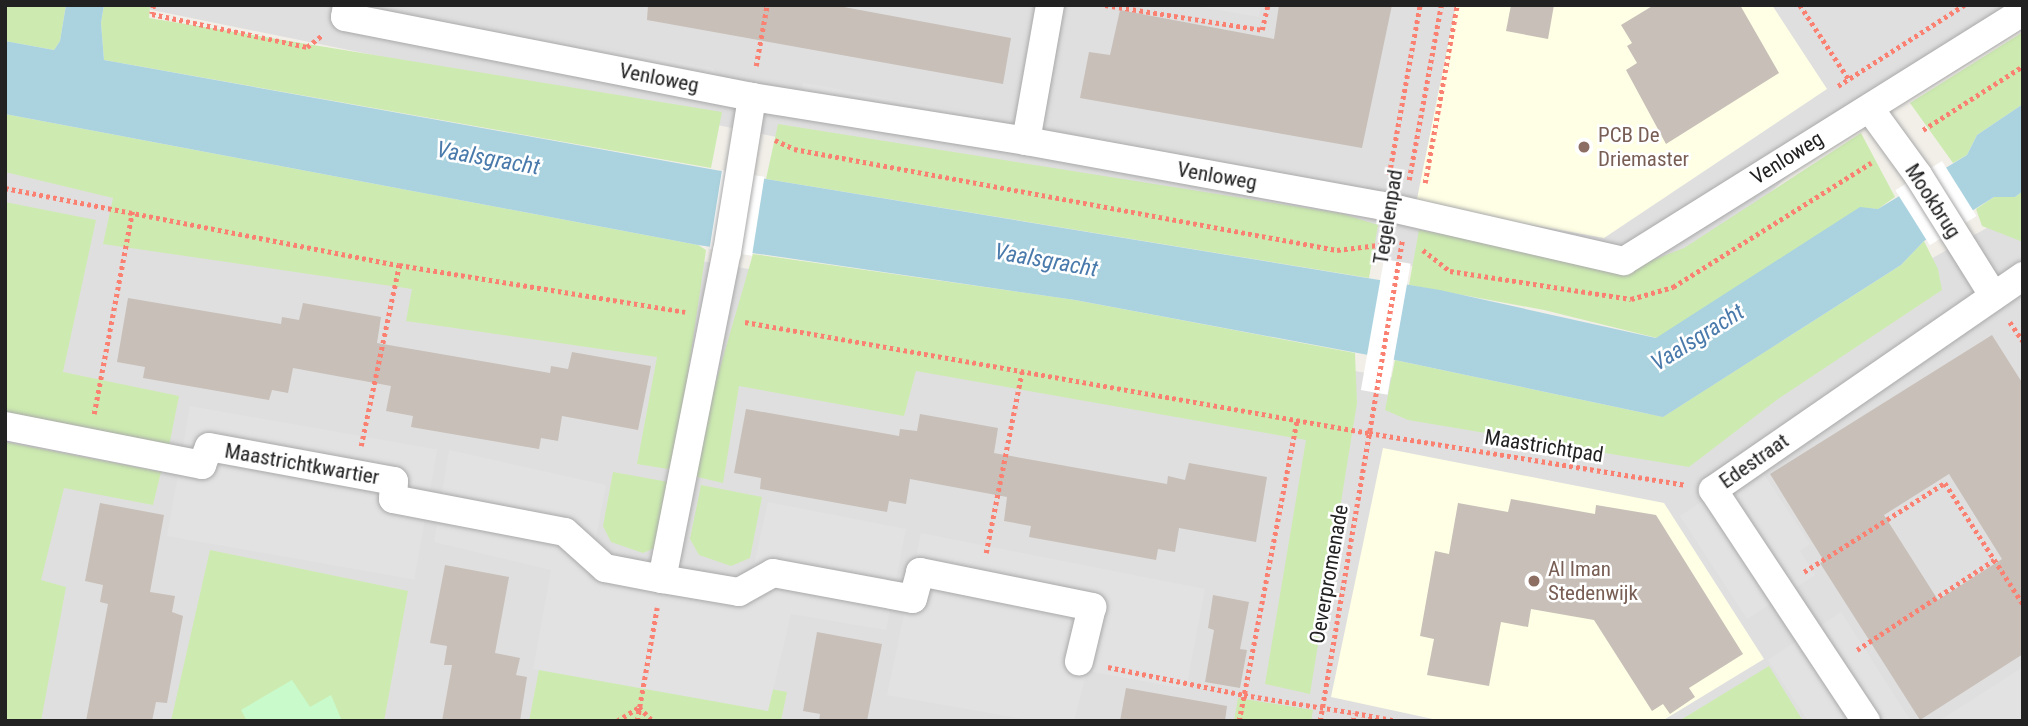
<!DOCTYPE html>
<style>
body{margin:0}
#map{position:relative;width:2028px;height:726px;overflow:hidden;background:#f2efe9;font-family:"Roboto Condensed",sans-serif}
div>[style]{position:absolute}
.residential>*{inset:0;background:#e0dfdf}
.education>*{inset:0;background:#ffffe5}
.grass>*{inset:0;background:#cdebb0}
.park>*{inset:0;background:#c8facc}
.parking>*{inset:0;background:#e2e2e2;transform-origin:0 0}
.water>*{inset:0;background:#aad3df}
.pier>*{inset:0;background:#fff;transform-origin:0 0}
.building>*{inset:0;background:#c7bfb8}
.path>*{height:4.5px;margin-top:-2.25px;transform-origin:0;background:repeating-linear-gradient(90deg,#fa8072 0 3.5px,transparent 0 7px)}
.roads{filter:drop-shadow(0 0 2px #a9a9a9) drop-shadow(0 0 2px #a9a9a9)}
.minor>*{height:28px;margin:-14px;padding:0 14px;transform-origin:14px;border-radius:14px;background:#fff}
.dots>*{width:19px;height:19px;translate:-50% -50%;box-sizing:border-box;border:4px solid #fff;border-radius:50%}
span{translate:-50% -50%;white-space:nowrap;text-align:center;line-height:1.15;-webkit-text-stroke:5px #fff;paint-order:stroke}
.street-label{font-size:21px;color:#222}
.education-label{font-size:21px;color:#785e54}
.left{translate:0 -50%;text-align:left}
.water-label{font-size:23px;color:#4a7aab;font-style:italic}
.frame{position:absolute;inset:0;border:7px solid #222;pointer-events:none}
</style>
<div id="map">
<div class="residential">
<div style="clip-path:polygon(143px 5px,2023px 5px,1846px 121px,1643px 313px,142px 8px)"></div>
<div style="clip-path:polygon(5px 144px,1641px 419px,2023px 208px,2023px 721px,5px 721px)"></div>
</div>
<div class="education">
<div style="clip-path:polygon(1456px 5px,1772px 5px,1827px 89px,1604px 238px,1416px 204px)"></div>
<div style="clip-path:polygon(1383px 448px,1664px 503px,1764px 659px,1662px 721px,1442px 721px,1331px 697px)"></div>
</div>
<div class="grass">
<div style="clip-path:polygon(5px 5px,66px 5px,60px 41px,54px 50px,5px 41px)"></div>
<div style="clip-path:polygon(104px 5px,150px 5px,149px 18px,722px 112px,711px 168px,104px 60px,101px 23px)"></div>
<div style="clip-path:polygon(2023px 32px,2023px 104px,1977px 135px,1967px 155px,1953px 163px,1910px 103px)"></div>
<div style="clip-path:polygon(5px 114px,698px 245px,706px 250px,674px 470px,637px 464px,657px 357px,406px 321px,412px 289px,103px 244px,113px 198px,5px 172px)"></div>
<div style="clip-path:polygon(778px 124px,1343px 214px,1378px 225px,1369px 278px,766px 179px)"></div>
<div style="clip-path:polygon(1861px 133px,1895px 197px,1878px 209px,1860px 208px,1657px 338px,1544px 310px,1409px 285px,1419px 230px,1630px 269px,1684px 248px)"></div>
<div style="clip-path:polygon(2023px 191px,2023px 242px,1982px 226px,1976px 209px,1994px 197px,2015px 197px)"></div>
<div style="clip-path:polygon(5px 202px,96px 220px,63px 372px,179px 396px,169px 446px,5px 416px)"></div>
<div style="clip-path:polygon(1924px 241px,1938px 269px,1942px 290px,1778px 399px,1689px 467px,1408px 420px,1385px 410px,1395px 360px,1663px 417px,1901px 265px)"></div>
<div style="clip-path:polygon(753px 254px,1075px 300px,1355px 353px,1357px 403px,1310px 694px,1265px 684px,1306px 440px,916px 371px,904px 416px,739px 386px,723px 483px,689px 475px)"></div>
<div style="clip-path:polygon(5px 442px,161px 472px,153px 505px,64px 488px,41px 580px,66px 587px,41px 721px,5px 721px)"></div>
<div style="clip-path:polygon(613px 472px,674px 483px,662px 545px,643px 553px,611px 542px,603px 526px)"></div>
<div style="clip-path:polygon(701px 485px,762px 497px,750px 558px,731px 566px,699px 555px,690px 539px)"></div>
<div style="clip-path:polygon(210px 550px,408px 591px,384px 721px,171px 721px)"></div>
<div style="clip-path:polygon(543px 649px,787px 692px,781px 721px,529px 721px)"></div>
<div style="clip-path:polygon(1769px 666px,1803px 721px,1679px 721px)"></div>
<div style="clip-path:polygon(1238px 698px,1313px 710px,1311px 721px,1234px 721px)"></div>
</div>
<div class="park">
<div style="clip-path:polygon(292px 680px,310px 707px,331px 695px,342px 721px,247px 721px,241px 710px)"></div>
</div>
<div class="parking">
<div style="clip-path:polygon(1190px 5px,1261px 5px,1259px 17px)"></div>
<div style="clip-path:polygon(396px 11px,713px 68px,722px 81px,383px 19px)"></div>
<div style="left:803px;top:83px;width:184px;height:16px;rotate:10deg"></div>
<div style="left:1080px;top:134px;width:291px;height:15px;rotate:10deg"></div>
<div style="left:190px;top:406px;width:251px;height:132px;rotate:10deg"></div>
<div style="clip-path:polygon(449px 450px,606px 485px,588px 579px,745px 605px,768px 502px,906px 529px,886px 630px,791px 614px,768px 711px,533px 669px,551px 570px,434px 542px)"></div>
<div style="clip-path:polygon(1758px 465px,1810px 544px,1800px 551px,1815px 575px,1747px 619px,1680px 516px)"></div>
<div style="clip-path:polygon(921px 533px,1205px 589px,1186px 689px,1087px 671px,1074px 721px,1035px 721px,887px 695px)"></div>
<div style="clip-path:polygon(1841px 612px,1911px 721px,1808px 721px,1768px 660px)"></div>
<div style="clip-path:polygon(2023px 667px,2023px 721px,1939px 721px)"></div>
</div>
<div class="water">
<div style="clip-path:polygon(66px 5px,104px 5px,101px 23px,104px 60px,766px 179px,1440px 290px,1656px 338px,1860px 207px,1878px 209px,1967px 155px,1977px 135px,2023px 104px,2023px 191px,2015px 197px,1994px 197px,1924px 241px,1901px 265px,1663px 417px,1395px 360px,1075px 300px,698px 245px,5px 114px,5px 41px,54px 50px,60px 41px)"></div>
</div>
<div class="pier">
<div style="left:1942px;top:161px;width:65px;height:55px;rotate:58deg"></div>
<div style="left:722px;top:170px;width:43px;height:80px;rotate:9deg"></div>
<div style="left:1384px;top:259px;width:27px;height:133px;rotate:10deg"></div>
</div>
<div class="building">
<div style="clip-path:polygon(648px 5px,833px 5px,1011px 38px,1003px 84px,647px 20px)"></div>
<div style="clip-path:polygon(1279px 5px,1392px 5px,1362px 148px,1080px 98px,1089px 52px,1110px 55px,1120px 10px,1274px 39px)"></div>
<div style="clip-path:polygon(1511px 5px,1554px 5px,1548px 39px,1506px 31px)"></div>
<div style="clip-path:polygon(1654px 5px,1740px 5px,1779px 73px,1666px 144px,1626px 70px,1637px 63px,1627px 46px,1632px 43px,1621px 25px)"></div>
<div style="clip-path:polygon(128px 298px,281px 324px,282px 317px,299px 320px,303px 303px,381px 317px,377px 343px,550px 373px,551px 366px,568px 369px,572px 352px,651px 366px,638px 430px,562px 416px,558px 441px,541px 438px,539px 449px,411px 427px,413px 416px,386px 411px,391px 386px,293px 368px,288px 393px,272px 390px,269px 400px,143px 378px,145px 367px,117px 362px)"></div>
<div style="clip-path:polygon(evenodd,1992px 335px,2023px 384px,2023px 654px,1920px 720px,1820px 563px,1824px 561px,1770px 474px,1992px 335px,1949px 474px,2002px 559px,1938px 600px,1884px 515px,1949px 474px)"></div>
<div style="clip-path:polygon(746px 409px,899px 436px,900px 429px,917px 431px,920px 414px,998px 428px,994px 453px,1167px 484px,1168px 476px,1185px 480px,1189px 463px,1267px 477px,1256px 542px,1179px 528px,1175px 552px,1158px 549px,1156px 560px,1029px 537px,1031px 526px,1004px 521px,1007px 497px,910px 479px,906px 504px,889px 501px,887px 512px,760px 489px,761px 478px,734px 473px)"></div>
<div style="clip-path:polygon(1511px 499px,1595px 514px,1596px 505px,1656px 515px,1743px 654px,1689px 688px,1695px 697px,1670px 714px,1663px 704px,1652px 711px,1594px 620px,1531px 609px,1528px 627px,1501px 622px,1489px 686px,1427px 675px,1434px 639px,1420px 636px,1435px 551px,1449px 554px,1458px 503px,1508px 512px)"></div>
<div style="clip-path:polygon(100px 503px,164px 515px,150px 592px,175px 596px,172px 612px,183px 616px,167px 703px,156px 702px,152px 721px,86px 721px,108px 604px,100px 602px,103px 585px,85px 581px)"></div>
<div style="clip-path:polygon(445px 565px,509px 577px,495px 653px,520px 658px,516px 675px,527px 677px,520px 721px,442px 721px,452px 665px,444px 665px,447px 646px,430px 643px)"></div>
<div style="clip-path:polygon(1213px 595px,1249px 602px,1240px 649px,1247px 650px,1240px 688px,1205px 682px,1214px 630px,1208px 628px)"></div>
<div style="clip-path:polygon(817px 632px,882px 644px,867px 721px,819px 721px,820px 714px,803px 711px)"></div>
<div style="clip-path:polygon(1126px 688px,1227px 706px,1225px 721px,1120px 721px)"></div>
</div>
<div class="path">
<div style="left:154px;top:5px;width:9px;rotate:103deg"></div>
<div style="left:152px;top:14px;width:158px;rotate:12deg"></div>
<div style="left:307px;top:47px;width:18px;rotate:-38deg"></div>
<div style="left:1105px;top:5px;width:159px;rotate:9deg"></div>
<div style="left:1262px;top:30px;width:26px;rotate:-77deg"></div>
<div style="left:1800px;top:5px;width:91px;rotate:56.7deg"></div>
<div style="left:756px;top:66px;width:62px;rotate:-79.8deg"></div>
<div style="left:1838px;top:86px;width:150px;rotate:-32.7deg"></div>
<div style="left:1923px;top:130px;width:119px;rotate:-32.6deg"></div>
<div style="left:775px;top:140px;width:21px;rotate:25deg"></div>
<div style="left:794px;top:149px;width:552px;rotate:10.54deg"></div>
<div style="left:1337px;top:250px;width:58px;rotate:-6.9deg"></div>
<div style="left:1389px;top:175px;width:173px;rotate:-79.7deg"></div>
<div style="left:1409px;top:180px;width:178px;rotate:-79.6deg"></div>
<div style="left:1425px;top:183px;width:181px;rotate:-79.8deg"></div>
<div style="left:5px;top:188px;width:401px;rotate:11.1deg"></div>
<div style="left:399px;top:265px;width:290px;rotate:9.3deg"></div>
<div style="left:1423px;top:250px;width:34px;rotate:38deg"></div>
<div style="left:1450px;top:271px;width:183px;rotate:8.8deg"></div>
<div style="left:1631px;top:299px;width:44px;rotate:-15.9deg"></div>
<div style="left:1673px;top:287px;width:234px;rotate:-32.1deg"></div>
<div style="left:745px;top:322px;width:634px;rotate:10.09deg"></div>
<div style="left:1369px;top:433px;width:320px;rotate:9.3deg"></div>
<div style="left:2010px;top:322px;width:23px;rotate:56deg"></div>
<div style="left:94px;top:414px;width:206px;rotate:-79.3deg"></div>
<div style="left:361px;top:446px;width:185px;rotate:-78.1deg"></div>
<div style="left:986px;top:553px;width:185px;rotate:-78.8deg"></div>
<div style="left:1804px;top:572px;width:167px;rotate:-32.3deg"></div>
<div style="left:1945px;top:483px;width:144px;rotate:57.2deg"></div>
<div style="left:1857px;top:650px;width:164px;rotate:-33.3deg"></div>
<div style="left:1108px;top:667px;width:139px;rotate:11.6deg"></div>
<div style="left:1244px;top:695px;width:112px;rotate:9.2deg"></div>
<div style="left:617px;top:721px;width:26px;rotate:-32deg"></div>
<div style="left:639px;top:707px;width:20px;rotate:45deg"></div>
<div style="left:637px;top:721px;width:115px;rotate:-80deg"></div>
<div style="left:1239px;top:721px;width:307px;rotate:-79.1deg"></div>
<div style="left:1320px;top:721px;width:487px;rotate:-80.3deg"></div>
<div style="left:1353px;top:721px;width:8px;rotate:-76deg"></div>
<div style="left:1355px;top:713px;width:43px;rotate:10.8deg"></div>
</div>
<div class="roads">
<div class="minor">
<div style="left:347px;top:5px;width:12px;rotate:99deg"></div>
<div style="left:345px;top:17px;width:415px;rotate:11.1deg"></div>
<div style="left:752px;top:97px;width:278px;rotate:9.1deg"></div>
<div style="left:1026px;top:141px;width:363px;rotate:10.3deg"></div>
<div style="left:1383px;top:206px;width:247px;rotate:12.9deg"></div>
<div style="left:1624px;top:261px;width:470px;rotate:-32deg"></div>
<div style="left:1870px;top:109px;width:82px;rotate:54deg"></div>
<div style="left:1918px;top:175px;width:142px;rotate:58deg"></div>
<div style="left:1026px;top:141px;width:138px;rotate:-80deg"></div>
<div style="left:5px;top:426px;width:201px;rotate:11.2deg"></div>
<div style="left:202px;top:465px;width:19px;rotate:-69deg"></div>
<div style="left:209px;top:447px;width:188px;rotate:10.4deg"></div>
<div style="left:394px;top:481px;width:18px;rotate:93deg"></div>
<div style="left:393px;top:499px;width:175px;rotate:10.9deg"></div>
<div style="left:565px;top:532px;width:54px;rotate:42deg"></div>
<div style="left:605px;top:568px;width:58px;rotate:10.9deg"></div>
<div style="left:662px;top:579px;width:78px;rotate:9.6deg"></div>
<div style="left:739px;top:592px;width:39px;rotate:-29deg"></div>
<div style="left:773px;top:573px;width:142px;rotate:10.5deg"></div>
<div style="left:913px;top:599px;width:28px;rotate:-75deg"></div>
<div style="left:920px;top:572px;width:176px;rotate:11.5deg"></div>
<div style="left:1092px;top:607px;width:56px;rotate:103.5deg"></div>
<div style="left:662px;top:579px;width:333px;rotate:-78.8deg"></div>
<div style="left:727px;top:252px;width:157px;rotate:-80.8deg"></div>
<div style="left:1866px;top:721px;width:277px;rotate:-123.5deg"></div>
<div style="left:1713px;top:490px;width:377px;rotate:-34.6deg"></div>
</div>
</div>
<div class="dots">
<div style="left:1584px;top:147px;background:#8d6e63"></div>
<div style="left:1534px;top:581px;background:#8d6e63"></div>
</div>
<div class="street-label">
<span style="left:659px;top:78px;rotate:11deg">Venloweg</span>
<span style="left:1787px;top:158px;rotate:-32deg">Venloweg</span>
<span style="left:1217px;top:176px;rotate:10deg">Venloweg</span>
<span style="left:1933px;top:201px;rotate:57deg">Mookbrug</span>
<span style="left:1388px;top:217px;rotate:-81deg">Tegelenpad</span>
<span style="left:1544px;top:446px;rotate:9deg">Maastrichtpad</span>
<span style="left:1754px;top:461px;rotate:-35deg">Edestraat</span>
<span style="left:302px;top:464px;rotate:10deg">Maastrichtkwartier</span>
<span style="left:1329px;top:574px;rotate:-80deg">Oeverpromenade</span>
</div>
<div class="education-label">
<span class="left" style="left:1598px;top:147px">PCB De<br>Driemaster</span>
<span class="left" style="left:1548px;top:581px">Al Iman<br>Stedenwijk</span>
</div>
<div class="water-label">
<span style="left:488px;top:159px;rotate:10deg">Vaalsgracht</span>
<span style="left:1046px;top:261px;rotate:10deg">Vaalsgracht</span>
<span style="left:1698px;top:338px;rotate:-32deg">Vaalsgracht</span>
</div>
<div class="frame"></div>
</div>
